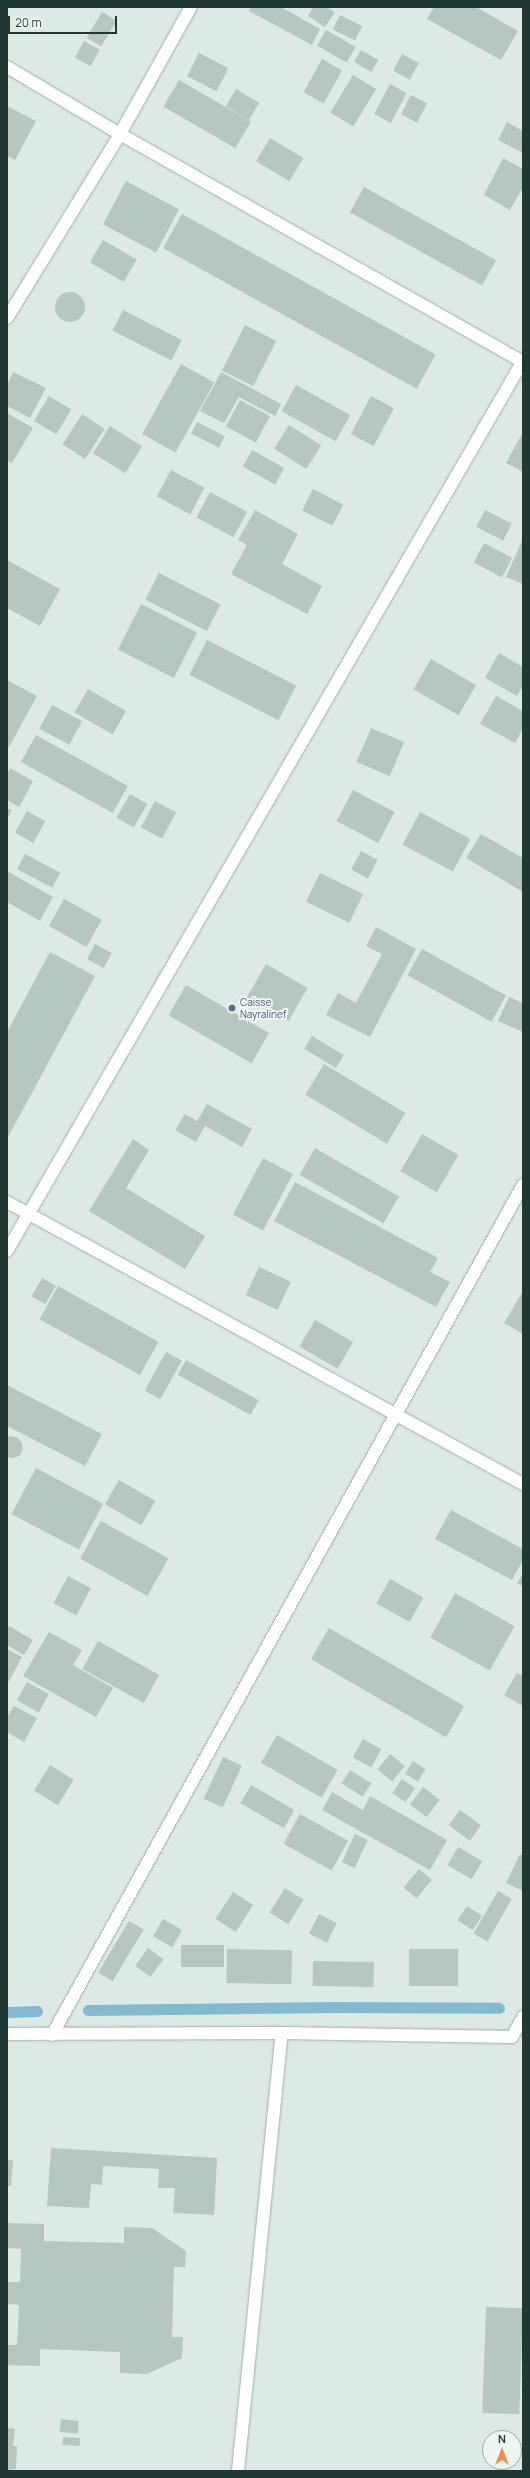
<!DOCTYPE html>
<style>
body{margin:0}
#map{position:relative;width:530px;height:2478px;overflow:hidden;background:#dde9e5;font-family:Manrope,sans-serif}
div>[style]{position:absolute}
.stream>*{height:11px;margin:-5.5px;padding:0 5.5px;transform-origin:5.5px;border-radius:5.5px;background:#84bacf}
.building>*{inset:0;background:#b6c6c1;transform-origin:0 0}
.round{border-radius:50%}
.roads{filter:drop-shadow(0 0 1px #a0b0ac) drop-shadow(0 0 1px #a0b0ac)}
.minor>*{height:12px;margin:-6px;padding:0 6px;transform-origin:6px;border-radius:6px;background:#fff}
.dots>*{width:11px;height:11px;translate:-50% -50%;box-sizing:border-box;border:2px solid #edf6f3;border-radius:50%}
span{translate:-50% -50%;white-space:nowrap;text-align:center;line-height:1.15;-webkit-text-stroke:4px #edf6f3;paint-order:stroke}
.service-label{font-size:10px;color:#4e5e75}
.left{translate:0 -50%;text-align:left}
.frame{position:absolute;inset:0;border:8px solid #1f3834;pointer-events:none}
.north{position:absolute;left:482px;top:2430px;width:40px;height:40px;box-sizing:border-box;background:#edf6f3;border:1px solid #9baaa7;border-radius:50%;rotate:0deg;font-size:11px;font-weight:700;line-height:16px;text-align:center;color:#1f3834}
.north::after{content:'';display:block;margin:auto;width:14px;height:18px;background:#f18d53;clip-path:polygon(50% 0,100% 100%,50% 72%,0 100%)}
.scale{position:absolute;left:8px;top:16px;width:109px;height:18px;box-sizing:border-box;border:2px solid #1f3834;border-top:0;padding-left:5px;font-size:12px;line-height:14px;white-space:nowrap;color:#1f3834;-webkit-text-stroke:3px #edf6f3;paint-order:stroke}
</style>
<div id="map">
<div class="stream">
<div style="left:88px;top:2010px;width:245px;rotate:-0.7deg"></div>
<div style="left:333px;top:2007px;width:166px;rotate:0.3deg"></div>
<div style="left:7px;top:2012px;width:30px;rotate:-2deg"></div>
</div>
<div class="building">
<div style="clip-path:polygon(251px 7px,281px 7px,320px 29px,312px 45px,249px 11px)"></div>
<div style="clip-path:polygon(313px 7px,326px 7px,335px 12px,325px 27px,308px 16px)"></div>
<div style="clip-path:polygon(434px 7px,476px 7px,518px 31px,501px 60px,427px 19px)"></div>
<div style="left:102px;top:12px;width:17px;height:30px;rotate:31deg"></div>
<div style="left:340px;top:15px;width:25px;height:16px;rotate:27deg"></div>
<div style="left:326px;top:30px;width:34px;height:18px;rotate:30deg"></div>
<div style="left:84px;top:41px;width:18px;height:19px;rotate:29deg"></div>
<div style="left:361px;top:50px;width:20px;height:14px;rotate:30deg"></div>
<div style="left:199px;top:53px;width:33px;height:26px;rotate:27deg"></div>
<div style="left:402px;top:54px;width:19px;height:19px;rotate:28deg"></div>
<div style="left:322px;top:59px;width:23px;height:38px;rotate:29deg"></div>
<div style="left:353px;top:75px;width:27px;height:44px;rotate:31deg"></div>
<div style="left:179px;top:80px;width:83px;height:31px;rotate:30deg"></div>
<div style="left:390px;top:84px;width:19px;height:34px;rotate:28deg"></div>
<div style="left:236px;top:89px;width:27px;height:20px;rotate:31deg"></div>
<div style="left:411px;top:95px;width:18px;height:22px;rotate:27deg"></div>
<div style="clip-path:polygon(7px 106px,36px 121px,15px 160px,7px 156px)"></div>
<div style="clip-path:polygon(507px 122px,523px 131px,523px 153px,498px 140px)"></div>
<div style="left:270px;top:138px;width:39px;height:27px;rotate:31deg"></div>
<div style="clip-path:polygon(503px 158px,523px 169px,523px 187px,510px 210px,484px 195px)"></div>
<div style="left:126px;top:181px;width:60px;height:49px;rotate:28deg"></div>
<div style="left:364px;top:187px;width:151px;height:29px;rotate:29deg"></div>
<div style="left:182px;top:214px;width:290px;height:39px;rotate:29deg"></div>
<div style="left:103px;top:240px;width:39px;height:26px;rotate:30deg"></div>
<div class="round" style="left:55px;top:292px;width:30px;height:30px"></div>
<div style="left:123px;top:310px;width:66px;height:23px;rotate:27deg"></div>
<div style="left:245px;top:325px;width:35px;height:51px;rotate:27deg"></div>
<div style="left:181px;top:364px;width:38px;height:80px;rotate:29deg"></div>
<div style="clip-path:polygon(13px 372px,46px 388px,30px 418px,7px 406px,7px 385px)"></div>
<div style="clip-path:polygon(221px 372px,281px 404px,275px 416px,239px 397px,224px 423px,200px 411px)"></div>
<div style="left:296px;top:385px;width:62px;height:30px;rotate:29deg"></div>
<div style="left:49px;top:396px;width:26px;height:29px;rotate:31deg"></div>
<div style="left:371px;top:396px;width:26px;height:43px;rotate:28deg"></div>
<div style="left:240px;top:400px;width:34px;height:30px;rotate:28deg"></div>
<div style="clip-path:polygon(7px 413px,33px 428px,12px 463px,7px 460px)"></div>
<div style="left:82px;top:414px;width:27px;height:36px;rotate:33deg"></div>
<div style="left:197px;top:422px;width:31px;height:13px;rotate:27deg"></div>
<div style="left:289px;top:425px;width:38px;height:28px;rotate:32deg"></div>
<div style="left:110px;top:426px;width:38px;height:32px;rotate:32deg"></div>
<div style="clip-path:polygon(523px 432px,523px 472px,506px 463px)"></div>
<div style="left:252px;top:450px;width:37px;height:19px;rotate:29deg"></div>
<div style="left:171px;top:470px;width:38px;height:30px;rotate:28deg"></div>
<div style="left:313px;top:489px;width:34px;height:24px;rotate:27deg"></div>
<div style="left:210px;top:492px;width:42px;height:29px;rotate:28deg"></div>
<div style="clip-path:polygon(255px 510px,298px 534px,282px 564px,322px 586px,307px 614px,231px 574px,247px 545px,238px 540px)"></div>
<div style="left:485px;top:510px;width:30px;height:19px;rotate:27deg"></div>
<div style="clip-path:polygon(522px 541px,523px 541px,523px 584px,506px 577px)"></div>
<div style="left:484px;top:543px;width:32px;height:22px;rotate:28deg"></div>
<div style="clip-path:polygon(7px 560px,60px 589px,40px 626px,7px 608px)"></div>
<div style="left:159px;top:573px;width:69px;height:30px;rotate:27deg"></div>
<div style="left:141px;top:604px;width:63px;height:51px;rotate:27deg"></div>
<div style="left:207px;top:640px;width:100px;height:39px;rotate:27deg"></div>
<div style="clip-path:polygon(499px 653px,523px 667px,523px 686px,517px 696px,485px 678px)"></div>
<div style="left:431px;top:659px;width:52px;height:35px;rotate:30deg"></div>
<div style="clip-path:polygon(7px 680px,37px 696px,9px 747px,7px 745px)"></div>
<div style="left:88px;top:689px;width:44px;height:27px;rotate:30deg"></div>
<div style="clip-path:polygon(496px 696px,523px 711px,523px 728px,515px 743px,480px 724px)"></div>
<div style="left:52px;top:705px;width:34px;height:27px;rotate:28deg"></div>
<div style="left:371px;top:728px;width:36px;height:37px;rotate:23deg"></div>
<div style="left:36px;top:735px;width:105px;height:31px;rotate:29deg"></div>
<div style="clip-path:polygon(10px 768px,33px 781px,19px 807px,7px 800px,7px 774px)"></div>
<div style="left:353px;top:790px;width:47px;height:35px;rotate:28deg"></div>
<div style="left:130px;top:794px;width:20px;height:27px;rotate:30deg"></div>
<div style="left:155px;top:801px;width:24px;height:30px;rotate:28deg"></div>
<div style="clip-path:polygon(7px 808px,12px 810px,7px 819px)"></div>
<div style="left:27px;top:811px;width:21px;height:25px;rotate:29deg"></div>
<div style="left:420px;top:812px;width:57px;height:37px;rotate:28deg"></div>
<div style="clip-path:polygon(481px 834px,523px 858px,523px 892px,466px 858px)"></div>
<div style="left:361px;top:851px;width:19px;height:21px;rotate:28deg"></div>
<div style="left:25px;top:854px;width:40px;height:17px;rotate:28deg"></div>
<div style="clip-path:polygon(7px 871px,53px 897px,40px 921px,7px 902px)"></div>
<div style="left:320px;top:873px;width:48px;height:32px;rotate:26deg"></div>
<div style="left:64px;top:899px;width:43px;height:31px;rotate:29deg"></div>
<div style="clip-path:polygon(376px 927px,416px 949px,370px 1037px,326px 1015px,338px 993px,356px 1003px,382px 954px,366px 946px)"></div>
<div style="left:95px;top:944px;width:19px;height:17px;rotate:28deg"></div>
<div style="left:422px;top:949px;width:96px;height:30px;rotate:29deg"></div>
<div style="clip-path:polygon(50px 952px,95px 976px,7px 1139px,7px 1032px)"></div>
<div style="left:266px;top:964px;width:48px;height:38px;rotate:30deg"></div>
<div style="left:186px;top:985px;width:96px;height:35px;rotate:30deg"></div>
<div style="clip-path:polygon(509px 997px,523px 1003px,523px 1032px,498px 1021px)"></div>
<div style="left:312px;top:1036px;width:37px;height:15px;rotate:31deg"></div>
<div style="left:324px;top:1064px;width:95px;height:36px;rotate:31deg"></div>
<div style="clip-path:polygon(207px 1104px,252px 1129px,242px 1147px,200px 1123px,205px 1126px,196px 1142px,175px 1130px,185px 1114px,197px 1121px)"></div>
<div style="left:422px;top:1134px;width:42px;height:43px;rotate:30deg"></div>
<div style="clip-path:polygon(133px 1139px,149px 1150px,126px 1188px,205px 1236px,185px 1269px,89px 1211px)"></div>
<div style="left:315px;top:1148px;width:97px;height:31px;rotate:30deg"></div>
<div style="left:263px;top:1158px;width:34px;height:64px;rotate:28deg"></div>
<div style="clip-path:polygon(295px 1182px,438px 1258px,430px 1272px,450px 1282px,436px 1307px,274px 1221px)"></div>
<div style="left:259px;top:1267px;width:35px;height:31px;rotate:25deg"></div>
<div style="left:42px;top:1278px;width:16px;height:21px;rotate:30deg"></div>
<div style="left:58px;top:1286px;width:115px;height:38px;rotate:29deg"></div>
<div style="clip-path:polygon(523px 1291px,523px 1334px,504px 1323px)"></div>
<div style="left:315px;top:1320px;width:44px;height:31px;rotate:30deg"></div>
<div style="left:166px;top:1352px;width:18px;height:44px;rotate:29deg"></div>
<div style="left:186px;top:1360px;width:83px;height:17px;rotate:29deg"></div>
<div style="clip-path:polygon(7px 1385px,102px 1434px,85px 1466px,7px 1426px)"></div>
<div style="clip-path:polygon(11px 1436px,18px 1438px,22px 1443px,23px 1450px,19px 1456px,13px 1458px,7px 1457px,7px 1437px)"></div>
<div style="left:36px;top:1468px;width:76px;height:52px;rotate:28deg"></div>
<div style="left:119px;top:1480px;width:42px;height:28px;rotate:30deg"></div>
<div style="clip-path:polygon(451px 1510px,523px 1549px,523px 1560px,512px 1580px,435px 1539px)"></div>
<div style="left:101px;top:1521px;width:77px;height:43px;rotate:29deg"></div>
<div style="clip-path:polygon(523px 1574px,523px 1586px,517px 1583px)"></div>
<div style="left:68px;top:1576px;width:26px;height:31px;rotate:28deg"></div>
<div style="left:390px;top:1579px;width:38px;height:28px;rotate:29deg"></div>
<div style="left:455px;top:1593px;width:68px;height:51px;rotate:29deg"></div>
<div style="clip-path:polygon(9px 1626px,33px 1640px,24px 1655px,7px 1645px,7px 1630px)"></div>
<div style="left:329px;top:1628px;width:156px;height:36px;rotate:30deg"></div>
<div style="clip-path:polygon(49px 1632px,82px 1650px,73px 1665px,113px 1688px,96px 1717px,23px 1676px)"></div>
<div style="left:98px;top:1641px;width:70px;height:32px;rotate:29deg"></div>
<div style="clip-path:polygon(7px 1649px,22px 1657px,7px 1685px)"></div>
<div style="clip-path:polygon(517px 1673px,523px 1676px,523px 1706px,504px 1695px)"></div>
<div style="left:27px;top:1682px;width:25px;height:21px;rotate:29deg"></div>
<div style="clip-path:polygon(14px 1706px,37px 1718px,24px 1742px,7px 1732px,7px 1717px)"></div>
<div style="left:277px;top:1735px;width:70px;height:32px;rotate:30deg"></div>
<div style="left:363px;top:1739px;width:21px;height:21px;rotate:29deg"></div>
<div style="left:390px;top:1754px;width:19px;height:20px;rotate:39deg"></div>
<div style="left:223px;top:1757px;width:21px;height:46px;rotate:25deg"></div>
<div style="left:413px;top:1761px;width:15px;height:15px;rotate:32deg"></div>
<div style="left:50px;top:1765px;width:28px;height:30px;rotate:32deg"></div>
<div style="left:350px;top:1770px;width:25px;height:16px;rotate:32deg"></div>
<div style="left:402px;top:1779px;width:16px;height:17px;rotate:35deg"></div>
<div style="left:251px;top:1785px;width:50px;height:21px;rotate:30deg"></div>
<div style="left:423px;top:1787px;width:21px;height:22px;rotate:37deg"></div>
<div style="clip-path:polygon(332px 1792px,363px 1810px,370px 1796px,447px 1840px,430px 1870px,322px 1810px)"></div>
<div style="left:460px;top:1810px;width:26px;height:19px;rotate:36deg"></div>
<div style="left:300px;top:1814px;width:55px;height:34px;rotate:29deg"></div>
<div style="left:355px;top:1834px;width:14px;height:31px;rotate:25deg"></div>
<div style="left:458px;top:1847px;width:28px;height:21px;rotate:30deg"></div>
<div style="clip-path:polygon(520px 1854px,523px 1855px,523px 1891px,506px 1883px)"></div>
<div style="left:419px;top:1869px;width:17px;height:24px;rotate:40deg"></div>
<div style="left:285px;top:1888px;width:22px;height:29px;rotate:32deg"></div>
<div style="left:498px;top:1891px;width:16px;height:49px;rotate:30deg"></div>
<div style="left:233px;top:1892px;width:24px;height:32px;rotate:33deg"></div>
<div style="left:467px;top:1906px;width:18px;height:17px;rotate:34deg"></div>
<div style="left:319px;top:1914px;width:20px;height:22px;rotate:27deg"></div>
<div style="left:163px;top:1919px;width:22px;height:20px;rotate:30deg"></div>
<div style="left:129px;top:1921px;width:17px;height:60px;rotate:31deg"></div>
<div style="left:181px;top:1945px;width:43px;height:22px"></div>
<div style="left:148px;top:1948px;width:19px;height:22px;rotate:36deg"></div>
<div style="left:227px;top:1949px;width:65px;height:34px;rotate:1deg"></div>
<div style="left:409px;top:1949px;width:49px;height:37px"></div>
<div style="left:313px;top:1961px;width:61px;height:25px;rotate:1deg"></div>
<div style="clip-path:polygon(51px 2148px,217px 2158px,214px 2215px,173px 2213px,175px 2188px,158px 2188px,159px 2169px,103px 2166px,102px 2185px,91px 2184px,89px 2208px,47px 2206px)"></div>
<div style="clip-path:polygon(7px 2160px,13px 2160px,11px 2186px,7px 2186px)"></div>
<div style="clip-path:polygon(7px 2223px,44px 2224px,44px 2241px,124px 2243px,124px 2227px,152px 2228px,186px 2251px,185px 2267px,174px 2267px,172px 2337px,183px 2337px,182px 2358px,147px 2374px,120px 2373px,120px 2352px,40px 2349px,40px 2366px,7px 2365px,7px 2345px,17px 2345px,19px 2305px,7px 2304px,7px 2282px,20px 2282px,21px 2249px,7px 2248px)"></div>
<div style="left:486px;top:2307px;width:37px;height:106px;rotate:2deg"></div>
<div style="left:61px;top:2419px;width:18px;height:13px;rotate:6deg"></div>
<div style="clip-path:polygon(7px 2428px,15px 2429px,13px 2446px,17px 2446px,16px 2469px,12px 2469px,12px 2471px,7px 2471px)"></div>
<div style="left:63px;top:2437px;width:17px;height:8px;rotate:3deg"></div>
</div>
<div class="roads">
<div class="minor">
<div style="left:7px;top:67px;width:131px;rotate:30.7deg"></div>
<div style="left:120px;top:134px;width:463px;rotate:29.5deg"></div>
<div style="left:7px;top:318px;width:216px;rotate:-58.4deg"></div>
<div style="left:120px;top:134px;width:145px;rotate:-60.8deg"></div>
<div style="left:7px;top:1202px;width:588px;rotate:28.66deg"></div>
<div style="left:7px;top:1251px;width:1029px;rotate:-59.9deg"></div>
<div style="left:7px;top:2034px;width:275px;rotate:-0.2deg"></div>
<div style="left:282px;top:2033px;width:230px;rotate:1deg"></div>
<div style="left:512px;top:2037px;width:23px;rotate:-61deg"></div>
<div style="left:52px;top:2035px;width:972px;rotate:-61.01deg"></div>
<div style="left:238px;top:2471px;width:440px;rotate:-84.3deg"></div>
</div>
</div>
<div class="dots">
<div style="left:232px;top:1008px;background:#5c6f8a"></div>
</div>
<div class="service-label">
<span class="left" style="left:240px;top:1008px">Caisse<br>Nayralinef</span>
</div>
<div class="frame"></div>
<div class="north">N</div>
<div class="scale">20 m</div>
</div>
